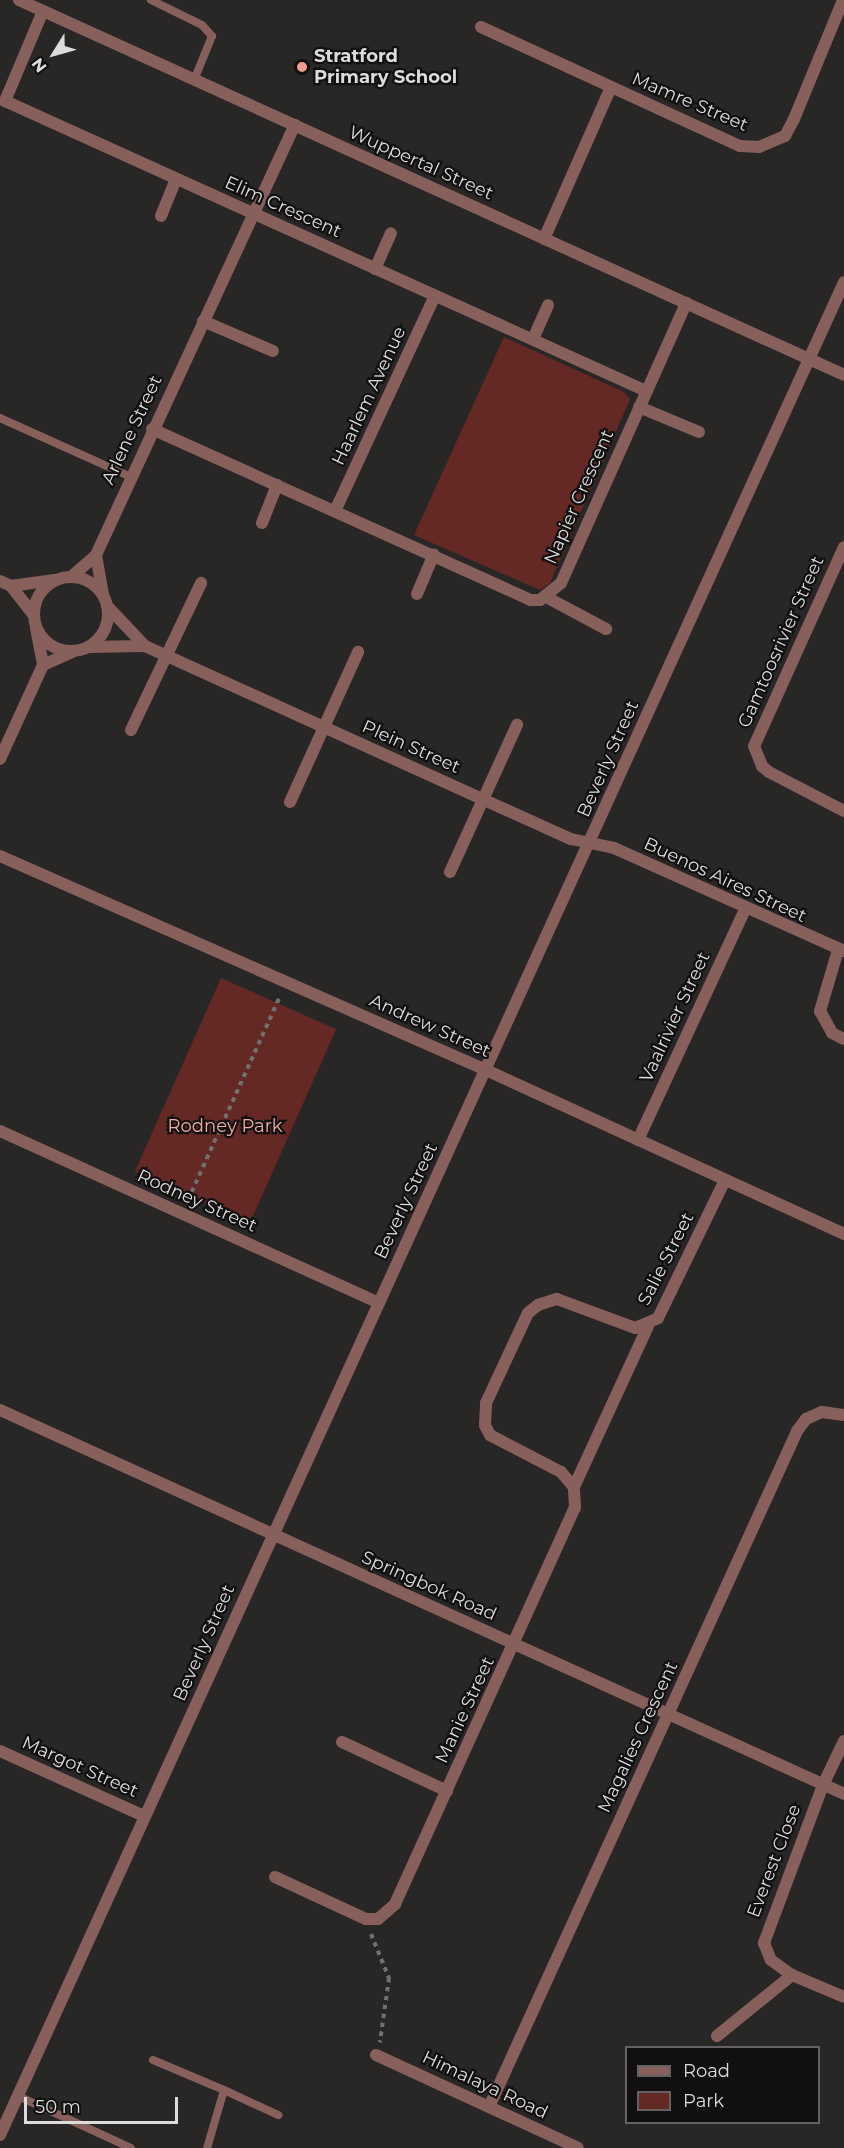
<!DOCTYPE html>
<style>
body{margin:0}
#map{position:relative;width:844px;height:2148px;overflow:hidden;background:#292626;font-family:Montserrat,sans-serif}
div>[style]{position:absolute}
.green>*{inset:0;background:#642924;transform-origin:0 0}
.path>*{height:4px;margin-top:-2px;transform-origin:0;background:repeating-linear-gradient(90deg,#737070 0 4.5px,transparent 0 9px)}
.service>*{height:8px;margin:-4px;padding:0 4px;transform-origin:4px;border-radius:4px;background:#87605c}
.minor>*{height:12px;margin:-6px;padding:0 6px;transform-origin:6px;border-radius:6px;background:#87605c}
.minor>.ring{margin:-6px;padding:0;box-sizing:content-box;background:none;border:12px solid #87605c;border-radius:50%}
.tertiary>*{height:12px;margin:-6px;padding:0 6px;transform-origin:6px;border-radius:6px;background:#87605c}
.dots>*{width:16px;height:16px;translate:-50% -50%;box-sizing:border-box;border:3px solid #110f0f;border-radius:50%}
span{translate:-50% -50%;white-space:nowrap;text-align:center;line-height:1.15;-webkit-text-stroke:4.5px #110f0f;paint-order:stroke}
.poi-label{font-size:18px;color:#dddbdb;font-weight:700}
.left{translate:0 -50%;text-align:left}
.street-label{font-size:18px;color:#dddbdb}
.park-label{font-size:18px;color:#f3aba3}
.legend{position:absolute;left:625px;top:2046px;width:195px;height:78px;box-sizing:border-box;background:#110f0f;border:2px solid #636161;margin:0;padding:8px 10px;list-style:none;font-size:18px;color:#dddbdb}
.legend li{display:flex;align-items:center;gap:12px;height:30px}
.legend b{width:30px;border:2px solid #636161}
.north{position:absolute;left:24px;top:24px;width:60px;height:60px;-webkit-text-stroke:4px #110f0f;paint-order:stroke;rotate:233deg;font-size:16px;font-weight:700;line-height:24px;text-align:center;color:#dddbdb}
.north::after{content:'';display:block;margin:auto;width:21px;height:27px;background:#dddbdb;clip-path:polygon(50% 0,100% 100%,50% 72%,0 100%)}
.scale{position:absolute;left:24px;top:2097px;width:154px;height:27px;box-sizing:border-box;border:3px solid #dddbdb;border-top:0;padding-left:8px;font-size:18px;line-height:21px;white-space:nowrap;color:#dddbdb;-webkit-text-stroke:4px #110f0f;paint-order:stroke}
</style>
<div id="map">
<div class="green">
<div style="clip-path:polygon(504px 337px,624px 392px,630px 399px,550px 583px,540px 590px,414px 535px)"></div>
<div style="left:221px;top:978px;width:126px;height:212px;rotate:24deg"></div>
</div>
<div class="path">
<div style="left:188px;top:1200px;width:224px;rotate:-65.7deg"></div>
<div style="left:371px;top:1934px;width:48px;rotate:67.8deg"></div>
<div style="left:389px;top:1978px;width:65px;rotate:98deg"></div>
</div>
<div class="service">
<div style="left:151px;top:0;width:57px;rotate:26.1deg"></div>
<div style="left:202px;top:25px;width:15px;rotate:48deg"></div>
<div style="left:212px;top:36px;width:48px;rotate:112.2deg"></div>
<div style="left:0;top:418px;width:144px;rotate:24.2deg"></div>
<div style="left:153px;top:2060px;width:77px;rotate:22.9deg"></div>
<div style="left:224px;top:2090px;width:60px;rotate:106.3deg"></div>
<div style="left:224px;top:2090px;width:60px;rotate:24.8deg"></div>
<div style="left:18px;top:2096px;width:124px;rotate:24.7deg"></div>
</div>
<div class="minor">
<div style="left:19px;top:0;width:906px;rotate:24.44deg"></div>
<div style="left:43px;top:11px;width:98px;rotate:112.9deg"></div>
<div style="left:5px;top:101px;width:704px;rotate:24.34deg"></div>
<div style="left:481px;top:27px;width:285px;rotate:24.7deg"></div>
<div style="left:740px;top:146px;width:19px;rotate:3deg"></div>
<div style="left:759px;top:147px;width:28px;rotate:-23deg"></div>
<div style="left:785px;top:136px;width:19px;rotate:-62deg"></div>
<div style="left:794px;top:119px;width:129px;rotate:-67.6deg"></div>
<div style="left:161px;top:216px;width:40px;rotate:-68deg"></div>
<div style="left:544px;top:239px;width:166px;rotate:-66.2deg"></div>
<div style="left:375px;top:269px;width:39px;rotate:-66deg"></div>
<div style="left:203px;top:321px;width:76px;rotate:23.2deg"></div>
<div style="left:533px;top:339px;width:37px;rotate:-66deg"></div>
<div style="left:639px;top:407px;width:65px;rotate:22.6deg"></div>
<div style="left:152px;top:429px;width:416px;rotate:24.3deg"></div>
<div style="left:531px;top:600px;width:9px"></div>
<div style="left:540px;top:600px;width:27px;rotate:-39deg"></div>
<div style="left:561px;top:583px;width:307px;rotate:-65.9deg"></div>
<div style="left:335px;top:511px;width:237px;rotate:-65.1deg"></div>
<div style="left:262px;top:523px;width:41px;rotate:-68.5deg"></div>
<div style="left:844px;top:547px;width:218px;rotate:114.3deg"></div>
<div style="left:754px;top:746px;width:22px;rotate:68deg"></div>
<div style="left:762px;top:766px;width:9px;rotate:41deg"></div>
<div style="left:769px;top:772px;width:85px;rotate:27.5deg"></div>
<div style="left:96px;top:555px;width:40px;rotate:80deg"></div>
<div style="left:71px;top:577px;width:33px;rotate:-41deg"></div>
<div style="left:96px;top:555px;width:474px;rotate:-65.2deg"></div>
<div class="ring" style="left:34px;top:577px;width:62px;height:62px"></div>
<div style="left:0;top:581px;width:12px;rotate:24deg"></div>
<div style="left:11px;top:586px;width:42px;rotate:-8.1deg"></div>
<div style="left:11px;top:586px;width:37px;rotate:52deg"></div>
<div style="left:417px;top:594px;width:43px;rotate:-67deg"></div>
<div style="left:548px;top:598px;width:66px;rotate:28.1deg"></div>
<div style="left:107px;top:606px;width:55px;rotate:46.5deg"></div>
<div style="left:145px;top:646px;width:468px;rotate:24.4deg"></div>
<div style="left:571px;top:839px;width:44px;rotate:11.8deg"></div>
<div style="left:614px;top:848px;width:252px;rotate:24.1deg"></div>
<div style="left:36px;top:628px;width:38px;rotate:79deg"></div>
<div style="left:89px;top:647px;width:56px;rotate:-1deg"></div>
<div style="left:131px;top:730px;width:163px;rotate:-64.5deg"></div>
<div style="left:0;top:759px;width:103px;rotate:-65.4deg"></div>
<div style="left:43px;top:665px;width:32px;rotate:-24deg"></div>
<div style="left:290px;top:802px;width:165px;rotate:-65.6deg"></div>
<div style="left:0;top:856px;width:531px;rotate:23.77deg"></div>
<div style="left:486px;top:1070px;width:394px;rotate:24.6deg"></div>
<div style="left:450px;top:872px;width:162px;rotate:-65.5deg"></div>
<div style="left:838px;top:950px;width:64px;rotate:106.4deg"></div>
<div style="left:820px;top:1011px;width:25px;rotate:61deg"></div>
<div style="left:832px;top:1033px;width:13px;rotate:27deg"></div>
<div style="left:0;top:1131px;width:416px;rotate:24.4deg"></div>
<div style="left:638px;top:1140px;width:255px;rotate:-65.1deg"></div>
<div style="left:0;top:1410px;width:927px;rotate:24.46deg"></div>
<div style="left:574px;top:1487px;width:177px;rotate:-65.3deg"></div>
<div style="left:844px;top:1741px;width:49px;rotate:115.5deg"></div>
<div style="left:823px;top:1785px;width:169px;rotate:110.5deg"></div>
<div style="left:764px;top:1943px;width:18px;rotate:68deg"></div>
<div style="left:771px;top:1960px;width:26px;rotate:36deg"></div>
<div style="left:792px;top:1975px;width:56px;rotate:22.9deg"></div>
<div style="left:342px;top:1742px;width:116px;rotate:25deg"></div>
<div style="left:0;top:1751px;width:158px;rotate:24.3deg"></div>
<div style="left:275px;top:1877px;width:100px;rotate:24.8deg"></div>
<div style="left:366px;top:1919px;width:12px"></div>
<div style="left:378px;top:1919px;width:23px;rotate:-41deg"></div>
<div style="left:395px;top:1904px;width:435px;rotate:-65.6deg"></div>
<div style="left:575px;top:1508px;width:21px;rotate:-93deg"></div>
<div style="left:574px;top:1487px;width:20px;rotate:-131deg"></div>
<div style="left:561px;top:1472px;width:80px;rotate:-152.5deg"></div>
<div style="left:490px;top:1435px;width:11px;rotate:-117deg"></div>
<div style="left:485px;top:1425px;width:22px;rotate:-87deg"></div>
<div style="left:486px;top:1403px;width:99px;rotate:-65deg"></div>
<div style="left:528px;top:1313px;width:13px;rotate:-39deg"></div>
<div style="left:538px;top:1305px;width:20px;rotate:-18deg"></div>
<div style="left:557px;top:1299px;width:83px;rotate:20.4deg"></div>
<div style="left:635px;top:1328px;width:25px;rotate:-23deg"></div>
<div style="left:658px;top:1318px;width:153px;rotate:-64.1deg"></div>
<div style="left:717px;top:2036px;width:97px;rotate:-39.1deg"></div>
<div style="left:376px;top:2055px;width:222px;rotate:24.7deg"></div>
<div style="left:489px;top:2107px;width:743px;rotate:-65.5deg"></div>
<div style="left:797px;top:1431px;width:15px;rotate:-53deg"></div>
<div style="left:806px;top:1419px;width:17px;rotate:-24deg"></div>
<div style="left:822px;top:1412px;width:22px;rotate:8deg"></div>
</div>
<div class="tertiary">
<div style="left:0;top:2135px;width:2036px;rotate:-65.51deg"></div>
</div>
<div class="dots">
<div style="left:302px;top:67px;background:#f59c92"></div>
</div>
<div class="poi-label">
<span class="left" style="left:314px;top:67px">Stratford<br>Primary School</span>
</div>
<div class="street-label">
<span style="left:690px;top:102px;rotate:23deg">Mamre Street</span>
<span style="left:421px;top:163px;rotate:24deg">Wuppertal Street</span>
<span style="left:283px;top:207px;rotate:24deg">Elim Crescent</span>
<span style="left:369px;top:396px;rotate:-65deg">Haarlem Avenue</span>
<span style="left:132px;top:430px;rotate:-65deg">Arlene Street</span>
<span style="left:579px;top:497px;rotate:-66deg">Napier Crescent</span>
<span style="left:781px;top:642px;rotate:-66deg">Gamtoosrivier Street</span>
<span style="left:411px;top:747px;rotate:24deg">Plein Street</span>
<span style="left:608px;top:759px;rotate:-66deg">Beverly Street</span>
<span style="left:725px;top:880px;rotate:25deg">Buenos Aires Street</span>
<span style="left:675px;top:1017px;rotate:-65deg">Vaalrivier Street</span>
<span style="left:430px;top:1026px;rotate:24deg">Andrew Street</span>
<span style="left:197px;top:1201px;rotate:24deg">Rodney Street</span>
<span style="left:406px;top:1201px;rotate:-65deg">Beverly Street</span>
<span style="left:666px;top:1259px;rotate:-63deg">Salie Street</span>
<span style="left:429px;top:1586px;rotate:24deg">Springbok Road</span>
<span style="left:204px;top:1643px;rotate:-66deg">Beverly Street</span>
<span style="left:465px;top:1710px;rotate:-65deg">Manie Street</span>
<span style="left:638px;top:1737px;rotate:-65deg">Magalies Crescent</span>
<span style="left:80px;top:1767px;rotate:24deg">Margot Street</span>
<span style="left:774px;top:1861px;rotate:-69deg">Everest Close</span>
<span style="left:485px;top:2085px;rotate:25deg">Himalaya Road</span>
</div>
<div class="park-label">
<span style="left:225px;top:1126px">Rodney Park</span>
</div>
<ul class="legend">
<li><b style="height:8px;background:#87605c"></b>Road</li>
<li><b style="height:16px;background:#642924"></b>Park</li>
</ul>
<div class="north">N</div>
<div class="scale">50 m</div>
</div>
